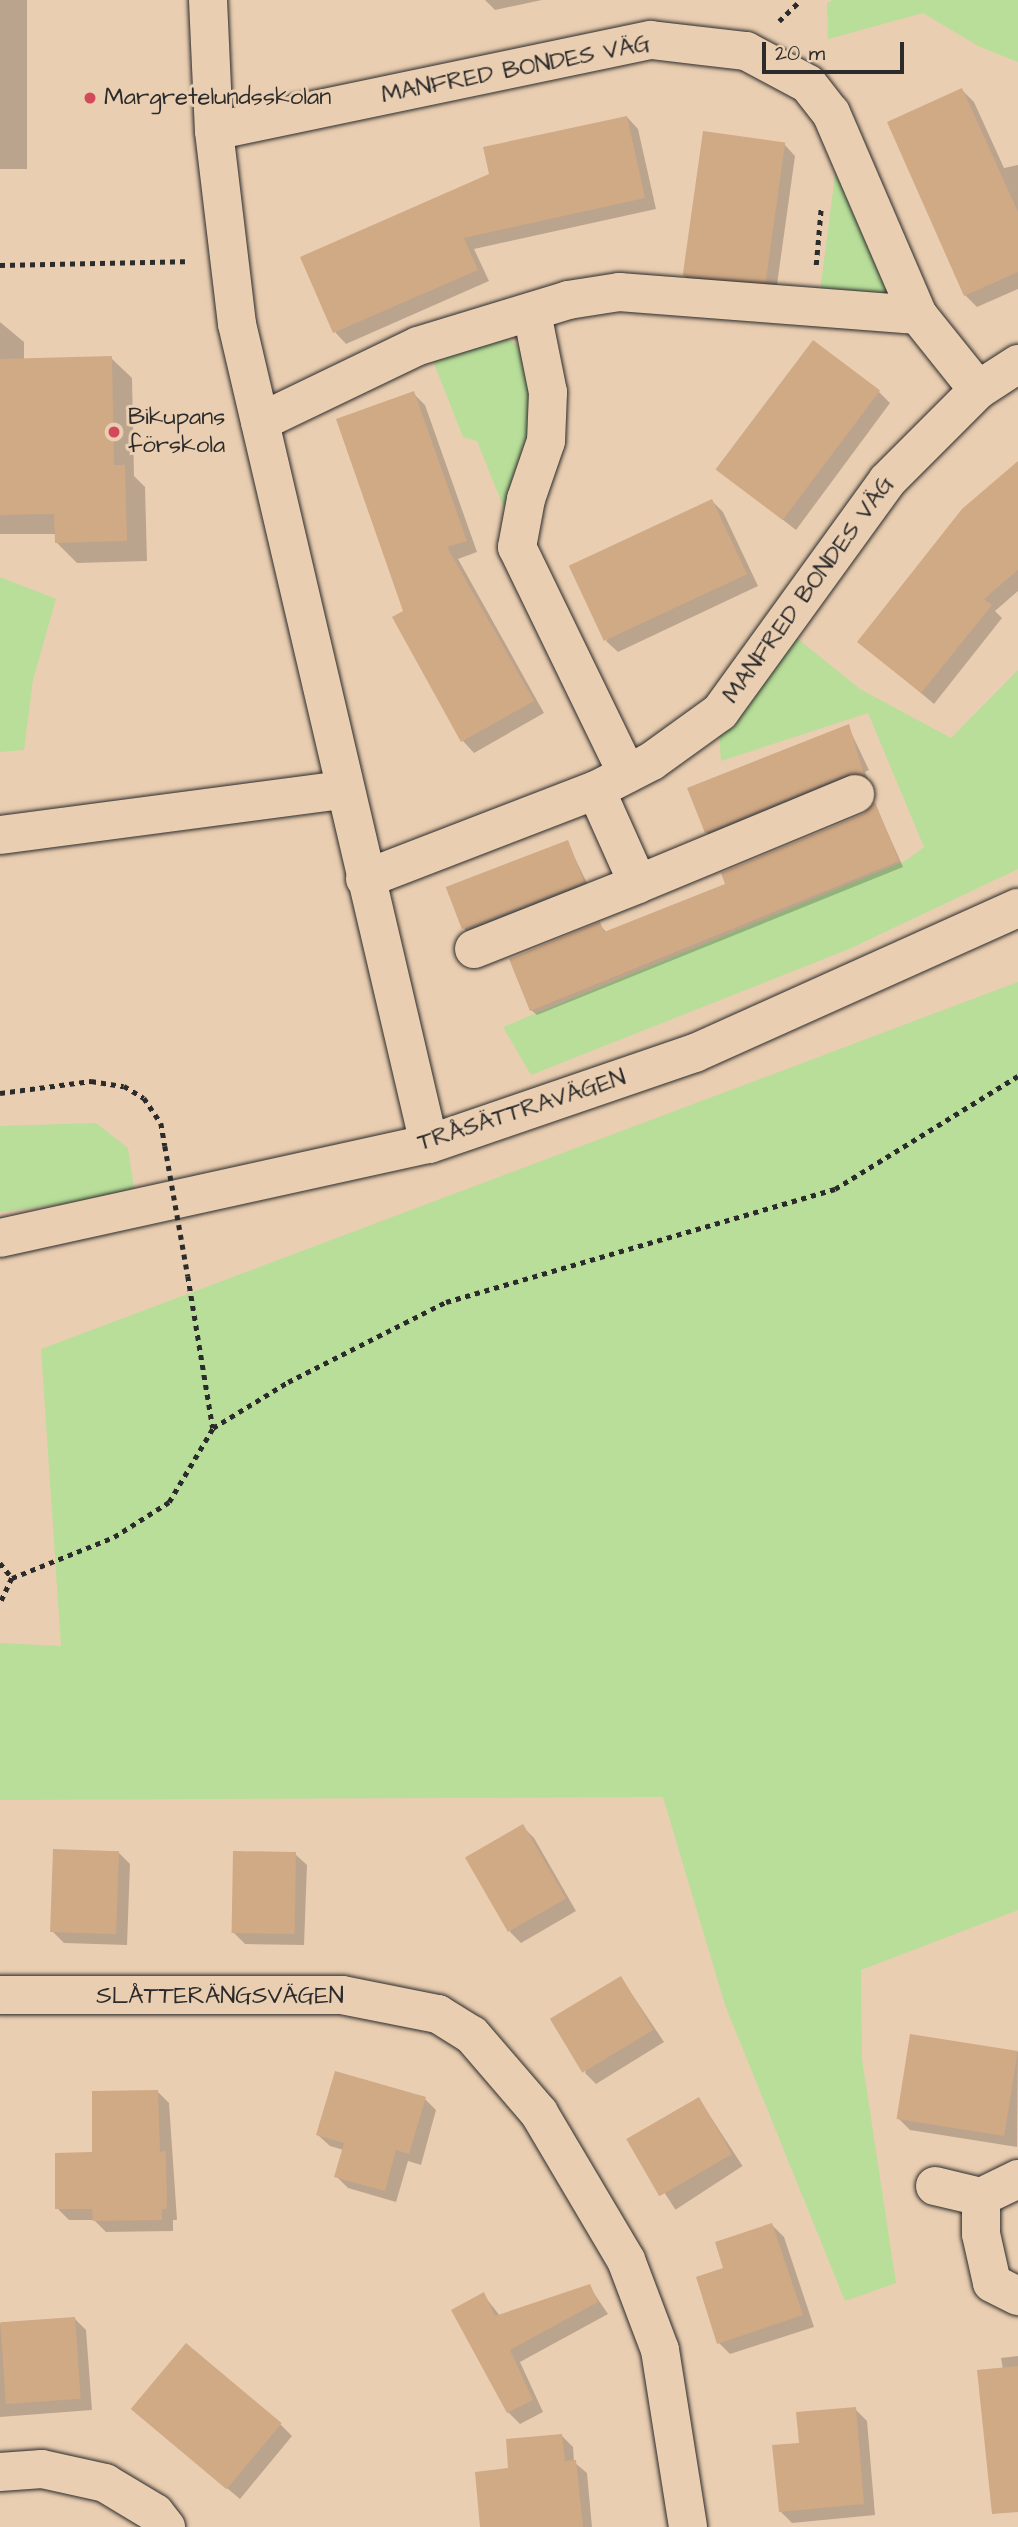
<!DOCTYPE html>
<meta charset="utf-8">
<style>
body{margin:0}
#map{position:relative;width:1018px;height:2527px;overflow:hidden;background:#eaceb1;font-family:"Architects Daughter",sans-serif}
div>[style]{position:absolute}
.green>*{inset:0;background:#b8de99}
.shadow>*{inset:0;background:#0003;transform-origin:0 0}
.building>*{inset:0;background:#d0a985;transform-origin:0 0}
.path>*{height:4.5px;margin-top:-2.25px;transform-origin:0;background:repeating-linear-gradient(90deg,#2b2b2b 0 5px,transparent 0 10px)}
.roads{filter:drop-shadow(0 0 2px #2b2b2b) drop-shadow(0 0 2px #2b2b2b)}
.minor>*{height:38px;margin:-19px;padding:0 19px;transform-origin:19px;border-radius:19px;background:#eaceb1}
.path-bridge>*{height:4.5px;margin-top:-2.25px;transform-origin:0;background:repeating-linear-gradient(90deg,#2b2b2b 0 5px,transparent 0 10px)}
.dots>*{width:19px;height:19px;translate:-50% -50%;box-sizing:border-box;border:4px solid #eaceb1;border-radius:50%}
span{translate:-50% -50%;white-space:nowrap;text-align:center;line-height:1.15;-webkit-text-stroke:6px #eaceb1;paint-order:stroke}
.street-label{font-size:24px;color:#2b2b2b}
.poi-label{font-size:24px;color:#2b2b2b}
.left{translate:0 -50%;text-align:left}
.scale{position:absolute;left:762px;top:42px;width:142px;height:32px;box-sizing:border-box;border:4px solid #2b2b2b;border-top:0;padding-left:9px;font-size:21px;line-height:24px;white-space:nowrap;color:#2b2b2b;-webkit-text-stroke:5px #eaceb1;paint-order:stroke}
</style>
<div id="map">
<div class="green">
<div style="clip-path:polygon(833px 0,1018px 0,1018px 62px,980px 47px,923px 13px,828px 39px,827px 3px)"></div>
<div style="clip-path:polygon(836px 167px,891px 290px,884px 299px,820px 292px)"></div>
<div style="clip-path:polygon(501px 335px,516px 344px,526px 362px,535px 442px,508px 518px,477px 441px,463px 437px,431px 356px)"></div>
<div style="clip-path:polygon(0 577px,56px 599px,33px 680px,24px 750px,0 752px)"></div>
<div style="clip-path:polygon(793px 635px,860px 689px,951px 738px,1018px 670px,1018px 869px,849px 949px,531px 1075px,503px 1027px,905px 861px,924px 847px,868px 713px,721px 761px,719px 732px)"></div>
<div style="clip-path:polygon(1018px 982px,1018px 1910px,861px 1970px,862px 2059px,896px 2283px,845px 2301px,725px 2005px,663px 1797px,0 1800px,0 1643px,61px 1646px,41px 1349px)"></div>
<div style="clip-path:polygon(96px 1123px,128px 1148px,135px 1195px,0 1212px,0 1126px)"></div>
</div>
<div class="shadow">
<div style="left:0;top:0;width:27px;height:169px"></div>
<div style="clip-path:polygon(485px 0,542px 0,495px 10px)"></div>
<div style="clip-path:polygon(962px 90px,974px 102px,1004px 168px,1018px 165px,1018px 289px,977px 307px,965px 295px)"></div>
<div style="clip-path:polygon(627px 117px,638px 129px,656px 209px,474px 249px,489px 281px,346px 344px,335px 332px)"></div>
<div style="clip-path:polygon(784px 144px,795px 156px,776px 292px,694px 286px,683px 274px)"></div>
<div style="clip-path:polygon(0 322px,24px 342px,24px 360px,111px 358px,132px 378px,134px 476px,145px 487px,147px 561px,77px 563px,56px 542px,56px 534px,0 534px)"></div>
<div style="clip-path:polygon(879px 392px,890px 403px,796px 530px,719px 470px)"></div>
<div style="clip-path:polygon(413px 393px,425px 405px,477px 552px,458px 559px,544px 713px,474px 753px,463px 741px,395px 618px,405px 612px)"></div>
<div style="clip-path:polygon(1018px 463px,1018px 591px,995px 611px,1002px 618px,934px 704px,860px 642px)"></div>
<div style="clip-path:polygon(712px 501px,723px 512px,758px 586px,618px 652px,606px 641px)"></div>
<div style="clip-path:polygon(848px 726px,869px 770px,865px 772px,868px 780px,853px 779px,712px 837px,706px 832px)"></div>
<div style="clip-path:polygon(875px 804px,903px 867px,537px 1015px,531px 1010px,600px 925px,607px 933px,727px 885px,864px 816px)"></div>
<div style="clip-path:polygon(567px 842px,589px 887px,470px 935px,464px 929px)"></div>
<div style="clip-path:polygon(522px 1826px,534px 1838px,576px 1911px,521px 1943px,510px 1932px)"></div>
<div style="clip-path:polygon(118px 1852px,130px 1864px,127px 1945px,64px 1943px,52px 1931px)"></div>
<div style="clip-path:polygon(295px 1854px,307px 1865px,304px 1945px,245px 1944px,233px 1932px)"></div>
<div style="clip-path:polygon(621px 1978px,664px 2042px,596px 2084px,585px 2073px)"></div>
<div style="clip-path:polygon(912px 2036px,1018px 2052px,1017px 2147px,910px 2130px,898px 2118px)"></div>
<div style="clip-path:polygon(158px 2092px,169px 2103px,177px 2220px,173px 2220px,173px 2231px,106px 2232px,94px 2220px,69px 2220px,57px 2208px,94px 2153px)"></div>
<div style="clip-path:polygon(425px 2099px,436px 2110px,421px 2165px,408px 2161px,396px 2202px,348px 2188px,336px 2176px,344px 2150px,330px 2146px,318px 2135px)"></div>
<div style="left:699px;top:2099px;width:80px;height:80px;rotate:57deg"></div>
<div style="clip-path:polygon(772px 2225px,784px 2237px,814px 2327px,730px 2354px,719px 2343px,725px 2269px)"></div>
<div style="clip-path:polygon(589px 2286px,608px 2314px,520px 2362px,543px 2412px,520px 2424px,508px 2412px,483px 2294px,500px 2316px)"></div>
<div style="clip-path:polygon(75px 2319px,86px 2330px,92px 2410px,0 2417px,0 2324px)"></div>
<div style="clip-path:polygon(1018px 2356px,1018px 2458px,1001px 2358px)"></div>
<div style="clip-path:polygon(855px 2409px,867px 2421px,875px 2515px,792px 2523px,780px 2511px,801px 2444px)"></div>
<div style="clip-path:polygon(145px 2420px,280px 2424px,292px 2436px,240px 2499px)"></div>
<div style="clip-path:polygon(561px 2435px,573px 2447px,574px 2462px,587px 2473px,592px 2527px,482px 2527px,510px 2470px)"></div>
</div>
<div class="building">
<div style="clip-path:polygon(962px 88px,1018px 212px,1018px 272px,964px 296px,887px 122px)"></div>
<div style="clip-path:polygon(627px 116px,645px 198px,464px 238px,478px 270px,333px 333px,300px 257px,489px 174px,483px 147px)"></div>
<div style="left:703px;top:131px;width:83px;height:146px;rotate:8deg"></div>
<div style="left:813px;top:340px;width:84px;height:162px;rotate:37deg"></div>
<div style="clip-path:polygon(112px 356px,114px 465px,125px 465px,127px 541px,55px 543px,54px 514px,0 515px,0 359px)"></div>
<div style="clip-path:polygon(414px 391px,467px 541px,447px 547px,534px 701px,461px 742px,392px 617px,403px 611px,336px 419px)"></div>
<div style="clip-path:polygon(1018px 461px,1018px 570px,984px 599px,992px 605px,921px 693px,857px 642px,962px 509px)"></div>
<div style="left:712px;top:499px;width:83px;height:158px;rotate:65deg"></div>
<div style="clip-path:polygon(849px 724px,864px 775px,847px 774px,705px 833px,687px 788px)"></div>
<div style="clip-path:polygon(875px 802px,899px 861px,530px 1011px,509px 959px,600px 922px,604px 932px,725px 884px,721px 873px,863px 814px)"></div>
<div style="left:568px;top:840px;width:45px;height:131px;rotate:69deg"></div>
<div style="left:523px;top:1824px;width:86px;height:67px;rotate:60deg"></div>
<div style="left:53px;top:1849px;width:66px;height:83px;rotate:2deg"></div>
<div style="left:233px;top:1851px;width:63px;height:82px;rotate:1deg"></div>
<div style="left:621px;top:1976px;width:63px;height:83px;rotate:59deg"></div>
<div style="left:910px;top:2034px;width:109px;height:86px;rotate:9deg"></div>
<div style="clip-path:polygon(335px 2071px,426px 2097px,409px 2154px,396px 2150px,385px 2191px,334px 2177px,344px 2143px,316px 2135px)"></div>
<div style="clip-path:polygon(158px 2090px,160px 2152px,166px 2151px,167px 2209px,162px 2209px,162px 2220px,93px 2221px,92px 2209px,55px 2209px,55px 2153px,92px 2152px,92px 2091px)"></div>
<div style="left:699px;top:2097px;width:66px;height:84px;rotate:60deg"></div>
<div style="clip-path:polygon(772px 2223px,803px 2315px,717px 2344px,696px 2277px,723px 2268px,715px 2242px)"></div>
<div style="clip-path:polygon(590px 2284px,598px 2302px,510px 2350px,533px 2400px,507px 2413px,451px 2310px,484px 2292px,495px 2316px)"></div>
<div style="left:75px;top:2317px;width:82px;height:75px;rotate:86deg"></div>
<div style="left:186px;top:2343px;width:125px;height:86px;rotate:40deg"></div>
<div style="clip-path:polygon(1018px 2366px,1018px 2512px,992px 2514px,977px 2370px)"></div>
<div style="clip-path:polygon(856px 2407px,864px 2504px,779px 2512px,772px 2445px,799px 2443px,796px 2412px)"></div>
<div style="clip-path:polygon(562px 2434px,565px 2461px,576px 2460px,583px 2527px,480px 2527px,475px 2472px,508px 2468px,506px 2439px)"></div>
</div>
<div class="path">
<div style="left:779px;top:21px;width:30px;rotate:-44deg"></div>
<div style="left:0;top:265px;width:185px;rotate:-1.2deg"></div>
<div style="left:816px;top:265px;width:57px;rotate:-85deg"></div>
<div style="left:0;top:1093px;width:92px;rotate:-7.5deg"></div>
<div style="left:91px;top:1081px;width:33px;rotate:9deg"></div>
<div style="left:124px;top:1086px;width:23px;rotate:31deg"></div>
<div style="left:144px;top:1098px;width:30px;rotate:56deg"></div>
<div style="left:161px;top:1123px;width:23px;rotate:80deg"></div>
<div style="left:188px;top:1276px;width:154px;rotate:80.7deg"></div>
<div style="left:0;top:1563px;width:19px;rotate:51deg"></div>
<div style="left:12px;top:1578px;width:29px;rotate:115deg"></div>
<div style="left:12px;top:1578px;width:110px;rotate:-21.9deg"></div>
<div style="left:114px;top:1537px;width:65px;rotate:-32.5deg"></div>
<div style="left:169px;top:1502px;width:86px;rotate:-59.3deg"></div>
<div style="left:213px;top:1428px;width:88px;rotate:-31.5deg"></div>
<div style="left:288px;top:1382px;width:177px;rotate:-26.9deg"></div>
<div style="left:446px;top:1302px;width:405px;rotate:-16.2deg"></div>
<div style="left:835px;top:1189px;width:215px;rotate:-31.7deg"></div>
</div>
<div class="roads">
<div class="minor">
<div style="left:208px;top:0;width:131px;rotate:87.4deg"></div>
<div style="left:214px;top:131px;width:194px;rotate:83.2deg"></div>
<div style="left:237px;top:324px;width:842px;rotate:76.82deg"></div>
<div style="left:214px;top:131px;width:446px;rotate:-11.8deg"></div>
<div style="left:651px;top:40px;width:96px;rotate:6.6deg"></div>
<div style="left:746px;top:51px;width:70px;rotate:28deg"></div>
<div style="left:808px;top:84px;width:37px;rotate:52deg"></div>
<div style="left:831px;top:113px;width:220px;rotate:66.7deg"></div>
<div style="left:918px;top:315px;width:96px;rotate:51.3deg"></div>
<div style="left:532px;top:313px;width:81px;rotate:78.6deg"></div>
<div style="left:548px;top:392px;width:49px;rotate:92.3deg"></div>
<div style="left:546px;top:441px;width:61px;rotate:109deg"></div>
<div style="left:526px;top:499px;width:49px;rotate:100.6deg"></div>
<div style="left:517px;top:547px;width:252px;rotate:64.1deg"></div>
<div style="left:260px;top:422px;width:175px;rotate:-25.7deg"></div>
<div style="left:418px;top:346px;width:157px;rotate:-17deg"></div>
<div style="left:568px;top:300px;width:52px;rotate:-8.9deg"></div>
<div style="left:619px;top:292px;width:300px;rotate:4.4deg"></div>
<div style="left:596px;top:790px;width:103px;rotate:65.9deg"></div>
<div style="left:638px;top:884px;width:235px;rotate:-22.5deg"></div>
<div style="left:0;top:835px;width:347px;rotate:-7.5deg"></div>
<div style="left:365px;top:879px;width:248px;rotate:-21.1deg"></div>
<div style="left:596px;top:790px;width:63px;rotate:-27.4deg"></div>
<div style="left:652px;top:761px;width:84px;rotate:-35.8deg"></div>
<div style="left:720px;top:712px;width:285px;rotate:-54.1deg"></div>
<div style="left:887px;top:481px;width:129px;rotate:-45deg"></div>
<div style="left:978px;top:390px;width:48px;rotate:-33deg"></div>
<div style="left:474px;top:949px;width:176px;rotate:-21.6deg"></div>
<div style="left:0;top:1238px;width:439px;rotate:-12.4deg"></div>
<div style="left:429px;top:1144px;width:281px;rotate:-18.9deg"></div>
<div style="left:695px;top:1053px;width:354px;rotate:-24.2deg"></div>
<div style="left:0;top:1995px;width:342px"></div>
<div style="left:342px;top:1995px;width:98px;rotate:11.2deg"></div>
<div style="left:438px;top:2014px;width:40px;rotate:32deg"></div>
<div style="left:472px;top:2035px;width:103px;rotate:49.3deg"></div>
<div style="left:539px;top:2113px;width:171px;rotate:59.4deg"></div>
<div style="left:626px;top:2260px;width:96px;rotate:69.3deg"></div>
<div style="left:660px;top:2350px;width:179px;rotate:81deg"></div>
<div style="left:935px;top:2186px;width:47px;rotate:13.4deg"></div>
<div style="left:981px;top:2197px;width:41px;rotate:-25.9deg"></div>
<div style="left:981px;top:2197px;width:37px;rotate:90deg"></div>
<div style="left:981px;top:2234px;width:50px;rotate:77.3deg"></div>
<div style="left:992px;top:2283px;width:29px;rotate:27deg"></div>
<div style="left:0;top:2472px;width:42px;rotate:-4.1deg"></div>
<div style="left:42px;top:2469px;width:65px;rotate:12.5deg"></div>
<div style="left:105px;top:2483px;width:58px;rotate:31deg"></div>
<div style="left:155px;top:2513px;width:18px;rotate:52deg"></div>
</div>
</div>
<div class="path-bridge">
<div style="left:165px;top:1146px;width:132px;rotate:80deg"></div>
</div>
<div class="dots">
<div style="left:90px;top:98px;background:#d1495b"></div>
<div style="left:114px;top:432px;background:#d1495b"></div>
</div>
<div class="street-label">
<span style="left:516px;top:70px;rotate:-11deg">MANFRED BONDES VÄG</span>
<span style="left:809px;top:590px;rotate:-54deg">MANFRED BONDES VÄG</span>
<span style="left:522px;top:1111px;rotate:-18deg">TRÅSÄTTRAVÄGEN</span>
<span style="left:220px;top:1997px">SLÅTTERÄNGSVÄGEN</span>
</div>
<div class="poi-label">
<span class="left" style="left:104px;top:98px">Margretelundsskolan</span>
<span class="left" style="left:128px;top:432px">Bikupans<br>förskola</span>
</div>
<div class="scale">20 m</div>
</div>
